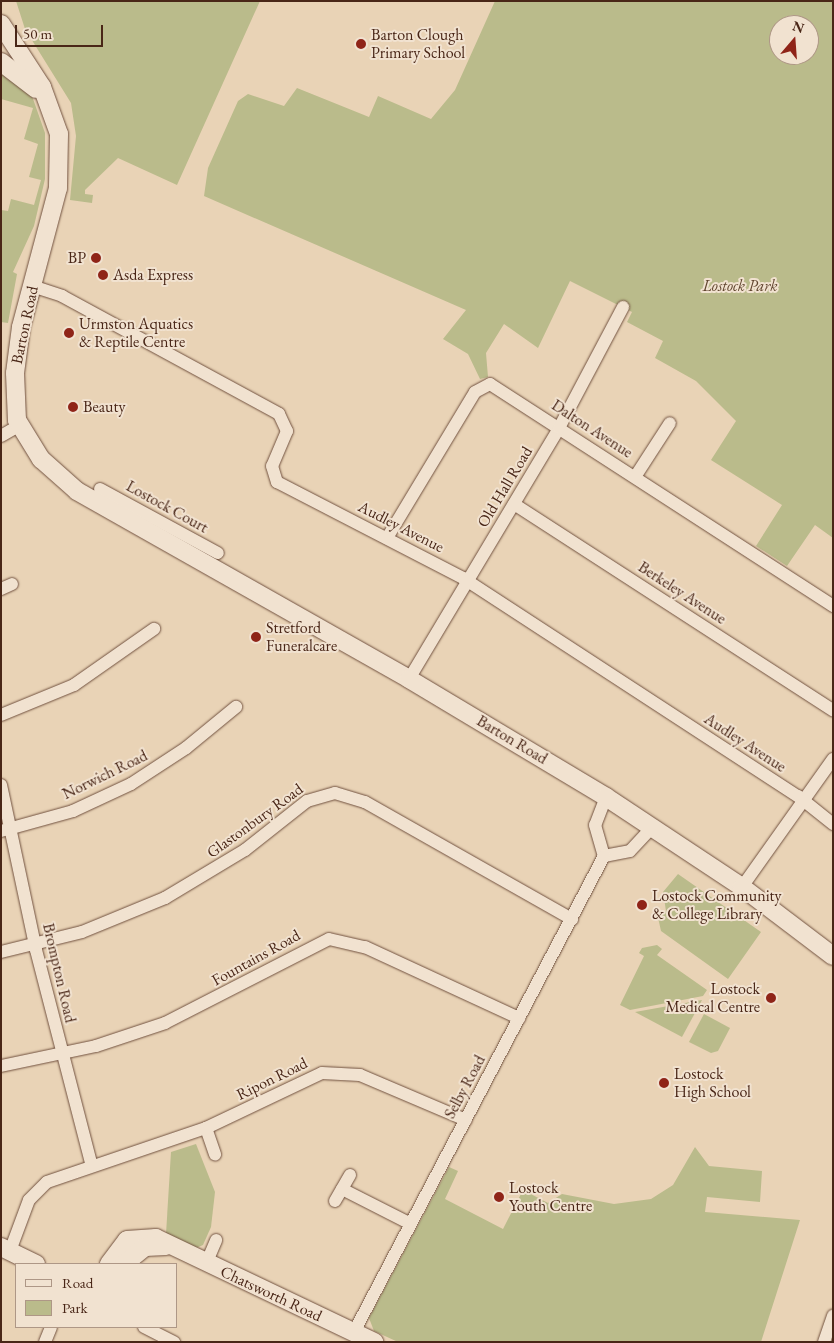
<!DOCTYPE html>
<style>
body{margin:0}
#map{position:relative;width:834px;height:1343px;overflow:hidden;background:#e9d3b6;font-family:"EB Garamond",serif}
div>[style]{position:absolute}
.green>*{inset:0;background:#babb8b}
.roads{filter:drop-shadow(0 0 1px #71513f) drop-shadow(0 0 1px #71513f)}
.street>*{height:12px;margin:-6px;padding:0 6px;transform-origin:6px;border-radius:6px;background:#f1e2d0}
.secondary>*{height:18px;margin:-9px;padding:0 9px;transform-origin:9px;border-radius:9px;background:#f1e2d0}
.dots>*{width:14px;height:14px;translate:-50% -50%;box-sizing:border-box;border:2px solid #f1e2d0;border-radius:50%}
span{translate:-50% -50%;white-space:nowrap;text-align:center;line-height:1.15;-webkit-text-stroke:4px #f1e2d0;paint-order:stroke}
.poi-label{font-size:16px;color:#492617}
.left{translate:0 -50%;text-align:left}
.right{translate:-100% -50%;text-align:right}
.park-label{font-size:16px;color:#60442e;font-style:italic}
.street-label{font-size:16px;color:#492617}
.frame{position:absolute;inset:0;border:2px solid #492617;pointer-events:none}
.legend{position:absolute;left:15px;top:1263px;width:162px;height:65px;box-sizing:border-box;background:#f1e2d0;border:1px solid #ae9786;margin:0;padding:6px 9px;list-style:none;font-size:15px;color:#492617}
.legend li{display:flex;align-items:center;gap:10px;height:25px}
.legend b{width:25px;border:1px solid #ae9786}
.north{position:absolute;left:769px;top:15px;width:50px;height:50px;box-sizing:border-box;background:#f1e2d0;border:1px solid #ae9786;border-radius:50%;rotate:18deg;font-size:14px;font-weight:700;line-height:20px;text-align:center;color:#492617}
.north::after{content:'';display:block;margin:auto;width:18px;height:22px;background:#8f2418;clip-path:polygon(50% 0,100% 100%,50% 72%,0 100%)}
.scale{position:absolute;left:15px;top:25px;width:88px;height:22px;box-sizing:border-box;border:2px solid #492617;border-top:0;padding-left:6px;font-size:15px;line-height:18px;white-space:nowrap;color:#492617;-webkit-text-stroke:4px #f1e2d0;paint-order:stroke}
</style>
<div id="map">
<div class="green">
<div style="clip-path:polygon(16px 1px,260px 1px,177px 185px,118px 158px,85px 190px,85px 194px,93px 195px,92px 203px,70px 200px,76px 136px,71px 103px,25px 29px)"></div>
<div style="clip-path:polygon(evenodd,495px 1px,833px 1px,833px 538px,815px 525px,787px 566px,756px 546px,782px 505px,711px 460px,736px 421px,696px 381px,655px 358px,663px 341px,627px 322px,632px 312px,570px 281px,538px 348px,504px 324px,486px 353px,488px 377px,480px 379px,468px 354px,443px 339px,466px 310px,204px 196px,208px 168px,238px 101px,248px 94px,284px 106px,297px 88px,369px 117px,378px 96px,431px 119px,455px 90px,495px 1px,779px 25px,809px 25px,809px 55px,779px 55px,779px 25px)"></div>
<div style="clip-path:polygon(1px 67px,32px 96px,45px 133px,45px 179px,34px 226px,13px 272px,17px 274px,8px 323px,1px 322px,1px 210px,8px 211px,11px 199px,34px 205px,41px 180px,29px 177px,38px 144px,24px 139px,33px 108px,1px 99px)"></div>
<div style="clip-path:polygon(678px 874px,761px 932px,728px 979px,661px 931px,657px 913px,666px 911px,663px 892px)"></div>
<div style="clip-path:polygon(657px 945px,662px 949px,657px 955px,707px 990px,703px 996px,630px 1010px,620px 1005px,644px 956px,639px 953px,642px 948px)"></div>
<div style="clip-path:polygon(702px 1000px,682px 1037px,635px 1012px)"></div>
<div style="clip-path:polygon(704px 1014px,730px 1028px,718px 1051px,711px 1053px,689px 1042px)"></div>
<div style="clip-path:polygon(196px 1144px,215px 1192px,211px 1227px,203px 1245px,196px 1248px,166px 1234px,171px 1152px)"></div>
<div style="clip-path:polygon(695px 1147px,709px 1166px,762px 1171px,760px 1202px,707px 1197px,705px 1212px,800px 1220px,761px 1342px,398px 1342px,374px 1331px,369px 1318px,449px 1167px,458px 1171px,445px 1199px,503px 1229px,523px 1190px,548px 1203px,562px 1194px,614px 1204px,651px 1199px,673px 1185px)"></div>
</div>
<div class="roads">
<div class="street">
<div style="left:32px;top:286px;width:32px;rotate:18deg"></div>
<div style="left:62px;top:296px;width:247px;rotate:28.5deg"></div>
<div style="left:279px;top:414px;width:19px;rotate:65deg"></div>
<div style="left:287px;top:431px;width:38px;rotate:113deg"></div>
<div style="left:272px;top:466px;width:17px;rotate:73deg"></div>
<div style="left:277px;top:482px;width:209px;rotate:27.3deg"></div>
<div style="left:463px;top:578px;width:400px;rotate:33.1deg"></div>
<div style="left:798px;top:796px;width:45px;rotate:38.7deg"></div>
<div style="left:1px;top:436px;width:22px;rotate:-30deg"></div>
<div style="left:635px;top:477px;width:64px;rotate:-57.1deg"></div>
<div style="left:100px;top:489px;width:134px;rotate:28.5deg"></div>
<div style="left:514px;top:504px;width:380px;rotate:32.9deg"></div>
<div style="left:387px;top:538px;width:170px;rotate:-58.9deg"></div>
<div style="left:475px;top:392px;width:17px;rotate:-28deg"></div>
<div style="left:490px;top:384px;width:409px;rotate:32.9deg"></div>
<div style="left:1px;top:589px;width:12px;rotate:-24deg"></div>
<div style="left:409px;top:679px;width:292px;rotate:-59.1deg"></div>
<div style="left:559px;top:428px;width:137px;rotate:-62.1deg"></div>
<div style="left:1px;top:715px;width:79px;rotate:-22.3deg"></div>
<div style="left:74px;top:685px;width:98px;rotate:-35deg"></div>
<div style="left:1px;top:785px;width:169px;rotate:78deg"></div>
<div style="left:36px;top:950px;width:223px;rotate:75.5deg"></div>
<div style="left:606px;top:797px;width:30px;rotate:111deg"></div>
<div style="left:595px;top:825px;width:32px;rotate:74deg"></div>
<div style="left:604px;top:856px;width:26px;rotate:-11deg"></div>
<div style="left:630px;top:851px;width:33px;rotate:-47deg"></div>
<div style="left:1px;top:831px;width:75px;rotate:-15.5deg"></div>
<div style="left:73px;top:811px;width:64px;rotate:-25deg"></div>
<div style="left:131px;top:784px;width:66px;rotate:-33.2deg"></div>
<div style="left:186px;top:748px;width:65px;rotate:-39.4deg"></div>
<div style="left:742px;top:887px;width:157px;rotate:-54.6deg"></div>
<div style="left:1px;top:952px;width:83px;rotate:-13.9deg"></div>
<div style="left:82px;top:932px;width:90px;rotate:-22.3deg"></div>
<div style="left:165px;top:898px;width:93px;rotate:-31deg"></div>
<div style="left:245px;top:850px;width:79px;rotate:-38.3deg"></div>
<div style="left:307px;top:801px;width:29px;rotate:-16deg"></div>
<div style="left:335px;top:793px;width:31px;rotate:17deg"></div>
<div style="left:365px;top:802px;width:238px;rotate:29.5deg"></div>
<div style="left:1px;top:1066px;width:97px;rotate:-11.9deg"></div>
<div style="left:96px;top:1046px;width:73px;rotate:-18.4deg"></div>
<div style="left:165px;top:1023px;width:184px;rotate:-27.1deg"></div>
<div style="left:329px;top:939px;width:37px;rotate:13deg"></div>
<div style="left:365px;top:947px;width:170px;rotate:24.8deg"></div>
<div style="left:206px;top:1128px;width:28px;rotate:71deg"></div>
<div style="left:342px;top:1189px;width:77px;rotate:26.9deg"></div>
<div style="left:335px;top:1201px;width:30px;rotate:-60deg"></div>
<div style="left:10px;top:1251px;width:54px;rotate:-69.6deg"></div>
<div style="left:29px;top:1200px;width:25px;rotate:-45deg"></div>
<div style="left:47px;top:1182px;width:168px;rotate:-18.8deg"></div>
<div style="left:206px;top:1128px;width:128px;rotate:-25.4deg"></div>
<div style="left:322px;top:1073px;width:38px;rotate:3deg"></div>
<div style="left:360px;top:1075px;width:115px;rotate:23deg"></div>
<div style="left:206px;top:1264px;width:26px;rotate:-67deg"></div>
<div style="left:144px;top:1327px;width:34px;rotate:27deg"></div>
<div style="left:354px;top:1332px;width:538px;rotate:-62.29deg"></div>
<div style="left:45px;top:1342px;width:16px;rotate:-68deg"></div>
<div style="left:824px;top:1342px;width:28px;rotate:-71deg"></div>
</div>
<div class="secondary">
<div style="left:1px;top:24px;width:75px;rotate:56.9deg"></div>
<div style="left:42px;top:87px;width:50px;rotate:70.1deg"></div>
<div style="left:59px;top:134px;width:54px;rotate:91.1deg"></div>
<div style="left:58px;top:188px;width:144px;rotate:104.9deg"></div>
<div style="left:21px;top:327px;width:46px;rotate:97.4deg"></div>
<div style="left:15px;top:373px;width:47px;rotate:87.6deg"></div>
<div style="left:17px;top:420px;width:46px;rotate:58.4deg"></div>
<div style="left:41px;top:459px;width:48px;rotate:41.6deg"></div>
<div style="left:77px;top:491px;width:382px;rotate:29.5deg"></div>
<div style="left:409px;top:679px;width:230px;rotate:30.9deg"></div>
<div style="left:606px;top:797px;width:163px;rotate:33.5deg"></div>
<div style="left:742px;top:887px;width:114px;rotate:37.2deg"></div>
<div style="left:1px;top:62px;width:44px;rotate:37.6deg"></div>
<div style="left:1px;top:1247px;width:39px;rotate:26deg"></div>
<div style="left:109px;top:1264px;width:30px;rotate:-53deg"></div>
<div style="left:127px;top:1240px;width:29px;rotate:-4deg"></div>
<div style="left:156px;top:1238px;width:242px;rotate:25.5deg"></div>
<div style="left:124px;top:1264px;width:27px;rotate:-39deg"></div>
<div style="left:145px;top:1247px;width:21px;rotate:-3deg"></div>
</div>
</div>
<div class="dots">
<div style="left:361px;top:44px;background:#8f2418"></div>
<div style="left:96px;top:258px;background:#8f2418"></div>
<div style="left:103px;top:275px;background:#8f2418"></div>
<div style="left:69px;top:333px;background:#8f2418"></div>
<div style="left:73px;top:407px;background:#8f2418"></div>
<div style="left:256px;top:637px;background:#8f2418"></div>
<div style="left:642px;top:905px;background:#8f2418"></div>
<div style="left:771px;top:998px;background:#8f2418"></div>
<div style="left:664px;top:1083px;background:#8f2418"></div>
<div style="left:499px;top:1197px;background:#8f2418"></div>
</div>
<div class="poi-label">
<span class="left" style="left:371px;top:44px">Barton Clough<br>Primary School</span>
<span class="right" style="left:86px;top:258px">BP</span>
<span class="left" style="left:113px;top:275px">Asda Express</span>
<span class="left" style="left:79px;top:333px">Urmston Aquatics<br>&amp; Reptile Centre</span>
<span class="left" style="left:83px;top:407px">Beauty</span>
<span class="left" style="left:266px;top:637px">Stretford<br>Funeralcare</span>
<span class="left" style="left:652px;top:905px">Lostock Community<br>&amp; College Library</span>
<span class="right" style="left:760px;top:998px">Lostock<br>Medical Centre</span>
<span class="left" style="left:674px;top:1083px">Lostock<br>High School</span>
<span class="left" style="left:509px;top:1197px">Lostock<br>Youth Centre</span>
</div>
<div class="park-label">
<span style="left:740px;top:286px">Lostock Park</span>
</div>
<div class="street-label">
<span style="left:25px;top:325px;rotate:-78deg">Barton Road</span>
<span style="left:592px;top:429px;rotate:33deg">Dalton Avenue</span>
<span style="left:505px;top:487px;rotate:-59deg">Old Hall Road</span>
<span style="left:167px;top:507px;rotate:29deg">Lostock Court</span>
<span style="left:401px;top:527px;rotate:27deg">Audley Avenue</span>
<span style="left:682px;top:593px;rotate:33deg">Berkeley Avenue</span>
<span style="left:512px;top:740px;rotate:31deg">Barton Road</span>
<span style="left:745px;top:743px;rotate:33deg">Audley Avenue</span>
<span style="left:105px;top:775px;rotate:-26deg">Norwich Road</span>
<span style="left:255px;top:821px;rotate:-36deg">Glastonbury Road</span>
<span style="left:256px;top:958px;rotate:-29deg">Fountains Road</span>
<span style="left:59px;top:973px;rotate:77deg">Brompton Road</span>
<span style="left:272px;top:1079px;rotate:-26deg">Ripon Road</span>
<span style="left:465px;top:1087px;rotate:-62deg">Selby Road</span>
<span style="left:271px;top:1294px;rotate:25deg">Chatsworth Road</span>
</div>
<div class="frame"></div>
<ul class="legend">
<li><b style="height:6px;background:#f1e2d0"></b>Road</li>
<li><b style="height:14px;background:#babb8b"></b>Park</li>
</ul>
<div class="north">N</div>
<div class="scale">50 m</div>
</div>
